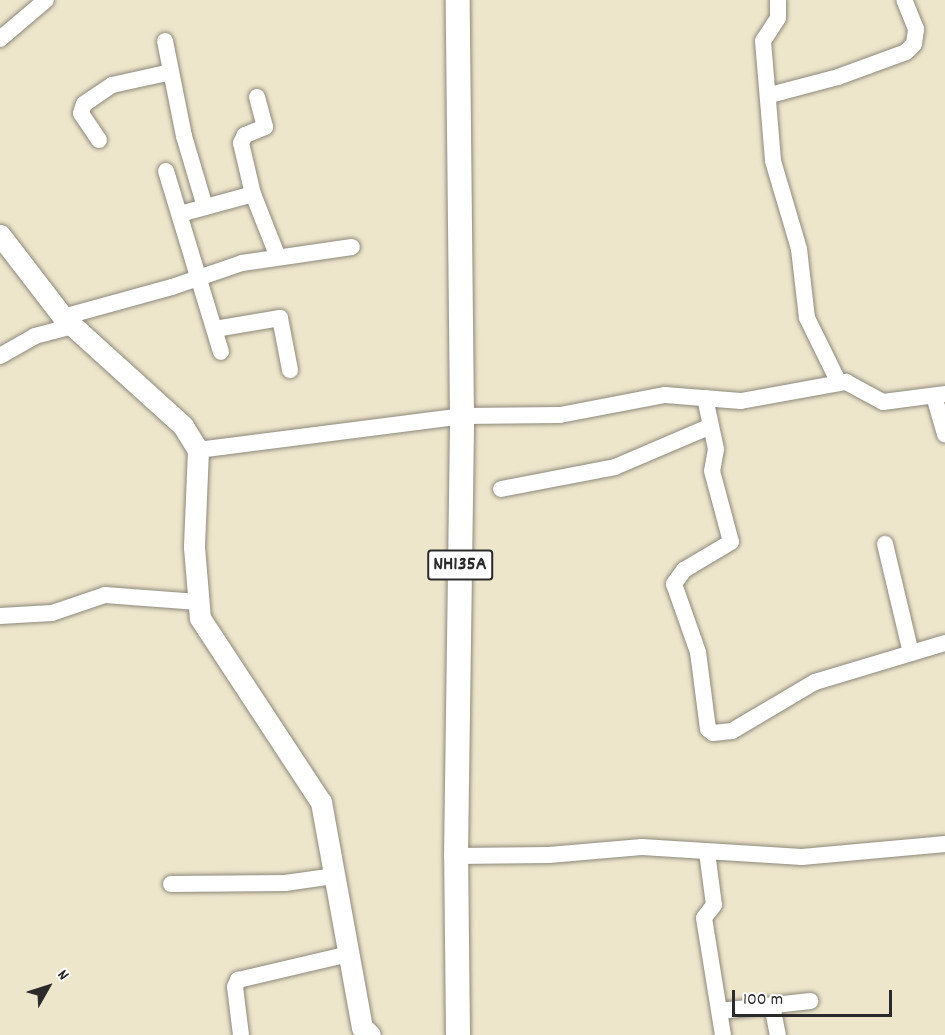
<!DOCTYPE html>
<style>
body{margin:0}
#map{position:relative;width:945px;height:1035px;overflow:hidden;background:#eee6cb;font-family:Dekko,sans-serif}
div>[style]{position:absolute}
.roads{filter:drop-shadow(0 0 2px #8c887b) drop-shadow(0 0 2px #8c887b)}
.minor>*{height:16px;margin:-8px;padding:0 8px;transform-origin:8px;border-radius:8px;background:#fff}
.major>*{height:21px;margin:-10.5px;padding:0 10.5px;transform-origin:10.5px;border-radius:10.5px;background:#fff}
.highway>*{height:24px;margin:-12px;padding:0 12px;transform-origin:12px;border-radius:12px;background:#fff}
span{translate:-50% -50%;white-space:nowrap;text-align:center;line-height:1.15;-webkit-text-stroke:4.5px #fff;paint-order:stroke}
.shield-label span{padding:2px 4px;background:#fff;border:2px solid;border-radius:4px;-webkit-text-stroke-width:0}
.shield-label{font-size:20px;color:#2b2b2b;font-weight:700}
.north{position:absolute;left:18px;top:957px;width:60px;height:60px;-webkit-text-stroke:4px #fff;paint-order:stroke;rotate:51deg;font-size:16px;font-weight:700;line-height:24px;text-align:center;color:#2b2b2b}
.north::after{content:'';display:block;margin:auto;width:21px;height:27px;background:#2b2b2b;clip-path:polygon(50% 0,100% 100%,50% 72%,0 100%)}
.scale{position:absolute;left:732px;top:990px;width:160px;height:27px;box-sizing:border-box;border:3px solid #2b2b2b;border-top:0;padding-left:8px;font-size:18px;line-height:21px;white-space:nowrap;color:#2b2b2b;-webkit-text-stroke:4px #fff;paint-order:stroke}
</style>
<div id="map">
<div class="roads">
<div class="minor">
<div style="left:778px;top:0;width:18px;rotate:90deg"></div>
<div style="left:778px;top:18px;width:27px;rotate:123deg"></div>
<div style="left:763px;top:41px;width:120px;rotate:85.2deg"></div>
<div style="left:773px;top:161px;width:92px;rotate:73.5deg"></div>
<div style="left:799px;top:249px;width:69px;rotate:83.4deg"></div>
<div style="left:807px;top:318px;width:72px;rotate:63.8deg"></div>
<div style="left:0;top:39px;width:60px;rotate:-40.3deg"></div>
<div style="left:165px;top:41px;width:97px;rotate:78.7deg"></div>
<div style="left:184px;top:136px;width:74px;rotate:73.5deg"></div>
<div style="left:770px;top:95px;width:70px;rotate:-14.8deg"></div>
<div style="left:838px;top:77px;width:72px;rotate:-20.2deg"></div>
<div style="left:906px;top:52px;width:11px;rotate:-45deg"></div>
<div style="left:914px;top:44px;width:15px;rotate:-82deg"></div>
<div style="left:916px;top:29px;width:31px;rotate:-112deg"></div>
<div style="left:257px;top:97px;width:31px;rotate:75deg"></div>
<div style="left:265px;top:127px;width:22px;rotate:158deg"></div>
<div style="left:245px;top:135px;width:9px;rotate:117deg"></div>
<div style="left:241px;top:143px;width:52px;rotate:76.8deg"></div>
<div style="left:253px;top:194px;width:66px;rotate:68.5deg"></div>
<div style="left:99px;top:140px;width:32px;rotate:-124deg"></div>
<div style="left:81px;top:113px;width:9px;rotate:-72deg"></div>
<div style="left:84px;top:104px;width:34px;rotate:-34deg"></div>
<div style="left:112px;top:85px;width:60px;rotate:-12.4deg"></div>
<div style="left:166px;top:171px;width:189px;rotate:73.1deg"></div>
<div style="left:180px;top:214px;width:76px;rotate:-15.3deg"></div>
<div style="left:63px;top:317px;width:113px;rotate:-15.4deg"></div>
<div style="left:172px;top:287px;width:74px;rotate:-18.9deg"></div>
<div style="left:242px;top:263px;width:111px;rotate:-8.3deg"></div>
<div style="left:215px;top:329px;width:66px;rotate:-9.6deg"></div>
<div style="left:280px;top:318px;width:53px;rotate:79.1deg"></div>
<div style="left:0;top:356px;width:40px;rotate:-29.7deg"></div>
<div style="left:35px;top:336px;width:38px;rotate:-15deg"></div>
<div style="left:934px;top:396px;width:40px;rotate:74deg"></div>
<div style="left:705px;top:398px;width:52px;rotate:77.8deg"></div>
<div style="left:716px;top:449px;width:22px;rotate:100deg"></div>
<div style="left:712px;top:471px;width:73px;rotate:75deg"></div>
<div style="left:731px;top:542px;width:55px;rotate:149.2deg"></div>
<div style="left:684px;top:570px;width:17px;rotate:126deg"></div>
<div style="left:674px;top:584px;width:72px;rotate:70.6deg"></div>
<div style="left:698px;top:652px;width:78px;rotate:82.6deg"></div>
<div style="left:708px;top:729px;width:6px;rotate:39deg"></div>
<div style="left:713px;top:733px;width:19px;rotate:-6deg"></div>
<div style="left:732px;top:731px;width:96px;rotate:-30.6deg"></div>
<div style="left:815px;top:682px;width:136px;rotate:-16.7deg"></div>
<div style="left:198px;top:450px;width:266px;rotate:-7.3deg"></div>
<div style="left:462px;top:416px;width:98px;rotate:-0.6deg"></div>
<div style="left:560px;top:415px;width:107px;rotate:-10.8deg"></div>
<div style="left:665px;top:395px;width:76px;rotate:4.5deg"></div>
<div style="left:741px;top:401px;width:107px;rotate:-10.3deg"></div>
<div style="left:846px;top:382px;width:42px;rotate:28.4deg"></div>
<div style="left:883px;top:402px;width:63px;rotate:-7.4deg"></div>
<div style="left:501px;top:489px;width:116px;rotate:-10.9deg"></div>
<div style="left:615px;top:467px;width:104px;rotate:-23.1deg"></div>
<div style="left:885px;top:544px;width:112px;rotate:76.6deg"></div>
<div style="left:0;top:616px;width:52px;rotate:-3.3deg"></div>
<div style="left:52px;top:613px;width:56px;rotate:-18.8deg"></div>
<div style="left:105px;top:595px;width:93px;rotate:4.3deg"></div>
<div style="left:707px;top:852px;width:53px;rotate:82.5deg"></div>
<div style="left:714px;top:905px;width:16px;rotate:128deg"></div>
<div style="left:704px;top:918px;width:119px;rotate:80.8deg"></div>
<div style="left:456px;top:856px;width:93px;rotate:-0.6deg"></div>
<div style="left:549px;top:855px;width:93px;rotate:-4.9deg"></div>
<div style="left:642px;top:847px;width:160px;rotate:3.6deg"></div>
<div style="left:802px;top:857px;width:144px;rotate:-5.2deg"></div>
<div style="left:171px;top:884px;width:114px;rotate:-0.5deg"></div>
<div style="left:285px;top:883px;width:49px;rotate:-8.1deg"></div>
<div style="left:772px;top:1005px;width:31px;rotate:79deg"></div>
<div style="left:720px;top:1011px;width:91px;rotate:-6.3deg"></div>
<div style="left:241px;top:1035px;width:48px;rotate:-97.1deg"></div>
<div style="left:235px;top:987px;width:8px;rotate:-67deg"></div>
<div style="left:238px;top:980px;width:114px;rotate:-13.2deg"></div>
</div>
<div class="major">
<div style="left:0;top:235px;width:103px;rotate:52.5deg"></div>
<div style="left:63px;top:317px;width:162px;rotate:42.2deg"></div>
<div style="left:183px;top:426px;width:28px;rotate:58deg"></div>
<div style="left:198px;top:450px;width:97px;rotate:92.4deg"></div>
<div style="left:194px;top:547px;width:71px;rotate:85.2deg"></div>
<div style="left:200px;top:618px;width:220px;rotate:56.7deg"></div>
<div style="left:321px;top:802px;width:229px;rotate:79.7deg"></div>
<div style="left:362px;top:1027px;width:11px;rotate:45deg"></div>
</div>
<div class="highway">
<div style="left:458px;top:1035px;width:179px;rotate:-90.6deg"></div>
<div style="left:456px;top:856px;width:440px;rotate:-89.2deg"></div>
<div style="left:462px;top:416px;width:416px;rotate:-90.6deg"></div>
</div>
</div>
<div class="shield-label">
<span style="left:460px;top:565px">NH135A</span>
</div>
<div class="north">N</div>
<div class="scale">100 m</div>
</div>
